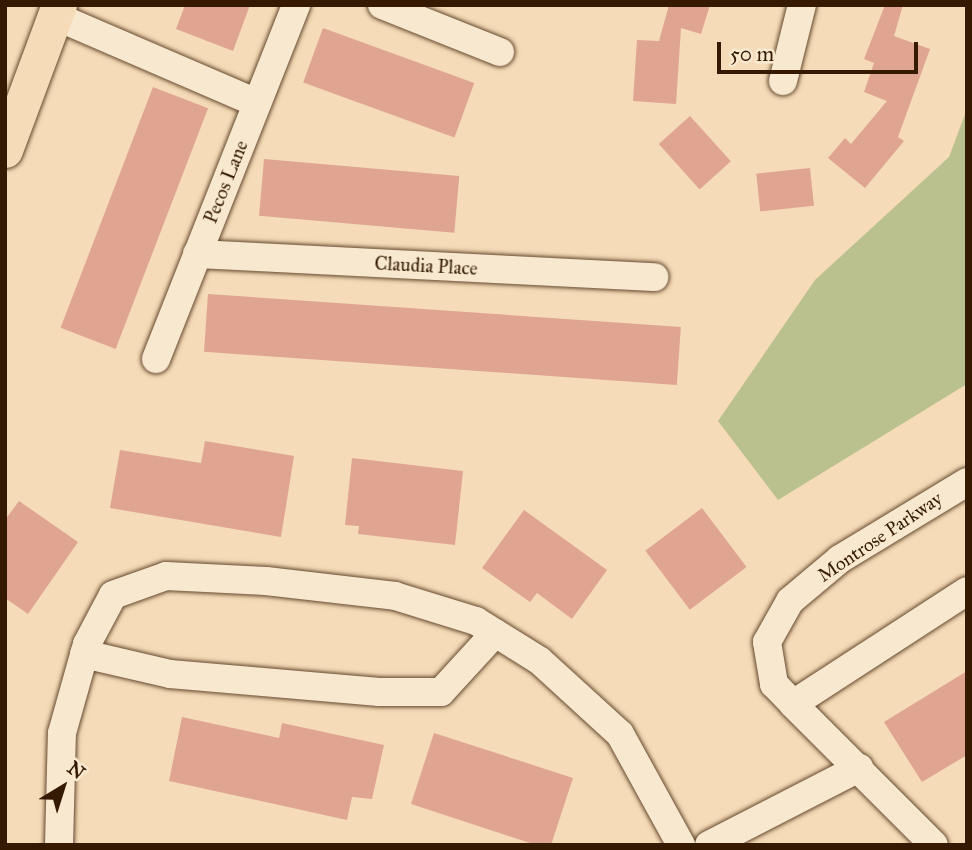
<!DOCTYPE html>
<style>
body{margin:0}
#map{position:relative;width:972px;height:850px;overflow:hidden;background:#f5dbb7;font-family:"IM FELL Great Primer",serif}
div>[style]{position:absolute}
.green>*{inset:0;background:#bbc08f}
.building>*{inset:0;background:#e0a590;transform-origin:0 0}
.roads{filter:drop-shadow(0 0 2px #654a2e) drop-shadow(0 0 2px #654a2e)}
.minor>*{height:28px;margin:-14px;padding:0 14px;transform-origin:14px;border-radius:14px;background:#f8e8d0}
.major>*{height:35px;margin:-17.5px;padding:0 17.5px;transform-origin:17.5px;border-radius:17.5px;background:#f5dbb7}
span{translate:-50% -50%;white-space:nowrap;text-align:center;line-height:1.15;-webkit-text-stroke:5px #f8e8d0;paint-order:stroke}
.street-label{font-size:19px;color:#351900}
.frame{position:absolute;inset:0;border:7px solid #351900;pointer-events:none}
.north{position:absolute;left:28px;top:752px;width:70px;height:70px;-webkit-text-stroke:5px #f8e8d0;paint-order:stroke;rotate:38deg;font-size:19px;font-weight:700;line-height:28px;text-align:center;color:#351900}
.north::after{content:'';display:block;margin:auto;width:24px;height:32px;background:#351900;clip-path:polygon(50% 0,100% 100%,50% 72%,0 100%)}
.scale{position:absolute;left:717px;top:42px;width:201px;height:32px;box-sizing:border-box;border:4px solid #351900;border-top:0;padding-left:9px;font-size:21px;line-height:24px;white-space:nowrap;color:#351900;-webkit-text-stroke:5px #f8e8d0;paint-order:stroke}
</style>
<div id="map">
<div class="green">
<div style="clip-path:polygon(967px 109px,967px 384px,778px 500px,718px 421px,815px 280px,949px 157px)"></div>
</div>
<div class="building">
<div style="clip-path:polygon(185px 5px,250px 5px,233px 51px,176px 29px)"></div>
<div style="clip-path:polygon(669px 5px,710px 5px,701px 34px,681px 28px,676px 104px,633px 101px,637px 40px,659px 41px)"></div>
<div style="clip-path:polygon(885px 5px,903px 5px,894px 36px,930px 49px,898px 137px,904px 141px,865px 188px,828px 158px,845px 138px,851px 144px,887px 101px,864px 92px,874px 63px,864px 59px)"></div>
<div style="left:323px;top:28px;width:161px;height:58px;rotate:20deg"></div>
<div style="left:153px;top:87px;width:59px;height:258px;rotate:21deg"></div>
<div style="left:690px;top:116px;width:61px;height:42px;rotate:48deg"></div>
<div style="left:264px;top:159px;width:196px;height:57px;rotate:5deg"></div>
<div style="left:810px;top:168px;width:38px;height:54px;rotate:84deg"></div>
<div style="left:208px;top:294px;width:474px;height:58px;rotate:4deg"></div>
<div style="clip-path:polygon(205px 441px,294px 456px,281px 537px,110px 508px,120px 450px,201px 463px)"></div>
<div style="clip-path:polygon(352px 458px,463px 471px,455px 545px,358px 534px,359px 526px,345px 525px)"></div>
<div style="clip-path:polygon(19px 501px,78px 542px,28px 614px,5px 598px,5px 520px)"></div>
<div style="left:702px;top:508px;width:74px;height:71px;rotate:53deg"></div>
<div style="clip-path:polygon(524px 510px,607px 570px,572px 619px,537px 593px,530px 602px,482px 568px)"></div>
<div style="clip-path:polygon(967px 671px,967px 755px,922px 782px,884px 722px)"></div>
<div style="clip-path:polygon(182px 717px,279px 738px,282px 723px,384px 745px,372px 799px,352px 797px,347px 820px,169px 781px)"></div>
<div style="clip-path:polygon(434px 733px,573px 778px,551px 845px,536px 845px,411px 804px)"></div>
</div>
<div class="roads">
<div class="minor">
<div style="left:382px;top:5px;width:127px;rotate:21.7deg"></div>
<div style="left:55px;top:16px;width:220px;rotate:23.3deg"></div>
<div style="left:783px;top:81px;width:78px;rotate:-76deg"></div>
<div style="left:197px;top:254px;width:458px;rotate:2.9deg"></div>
<div style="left:156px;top:359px;width:381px;rotate:-68.4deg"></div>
<div style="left:967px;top:482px;width:149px;rotate:148.8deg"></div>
<div style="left:840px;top:559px;width:65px;rotate:140deg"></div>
<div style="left:790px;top:601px;width:47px;rotate:119.3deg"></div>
<div style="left:767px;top:642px;width:43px;rotate:80.5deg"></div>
<div style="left:774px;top:684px;width:28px;rotate:46deg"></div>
<div style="left:793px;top:704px;width:207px;rotate:-33deg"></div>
<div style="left:84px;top:654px;width:88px;rotate:13.1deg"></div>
<div style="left:170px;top:674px;width:210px;rotate:4.9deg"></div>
<div style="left:379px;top:692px;width:62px"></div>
<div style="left:441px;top:692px;width:80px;rotate:-47.5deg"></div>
<div style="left:793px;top:704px;width:199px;rotate:45deg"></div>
<div style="left:59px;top:845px;width:112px;rotate:-88.5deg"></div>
<div style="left:62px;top:733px;width:92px;rotate:-74.3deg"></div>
<div style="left:87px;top:644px;width:55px;rotate:-62deg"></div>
<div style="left:113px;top:595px;width:56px;rotate:-19.7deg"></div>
<div style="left:166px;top:576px;width:100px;rotate:2.9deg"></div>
<div style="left:266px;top:581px;width:130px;rotate:6.6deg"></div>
<div style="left:395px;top:596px;width:85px;rotate:17.2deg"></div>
<div style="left:476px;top:621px;width:75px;rotate:32deg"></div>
<div style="left:540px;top:661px;width:108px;rotate:42.4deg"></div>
<div style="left:620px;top:734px;width:127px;rotate:61.2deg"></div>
<div style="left:709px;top:845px;width:169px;rotate:-27.2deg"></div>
</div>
<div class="major">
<div style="left:5px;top:150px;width:155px;rotate:-69.6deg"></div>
</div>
</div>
<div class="street-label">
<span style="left:226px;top:182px;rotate:-68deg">Pecos Lane</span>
<span style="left:426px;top:266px;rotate:3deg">Claudia Place</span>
<span style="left:880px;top:537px;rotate:-34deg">Montrose Parkway</span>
</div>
<div class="frame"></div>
<div class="north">N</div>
<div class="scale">50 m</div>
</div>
